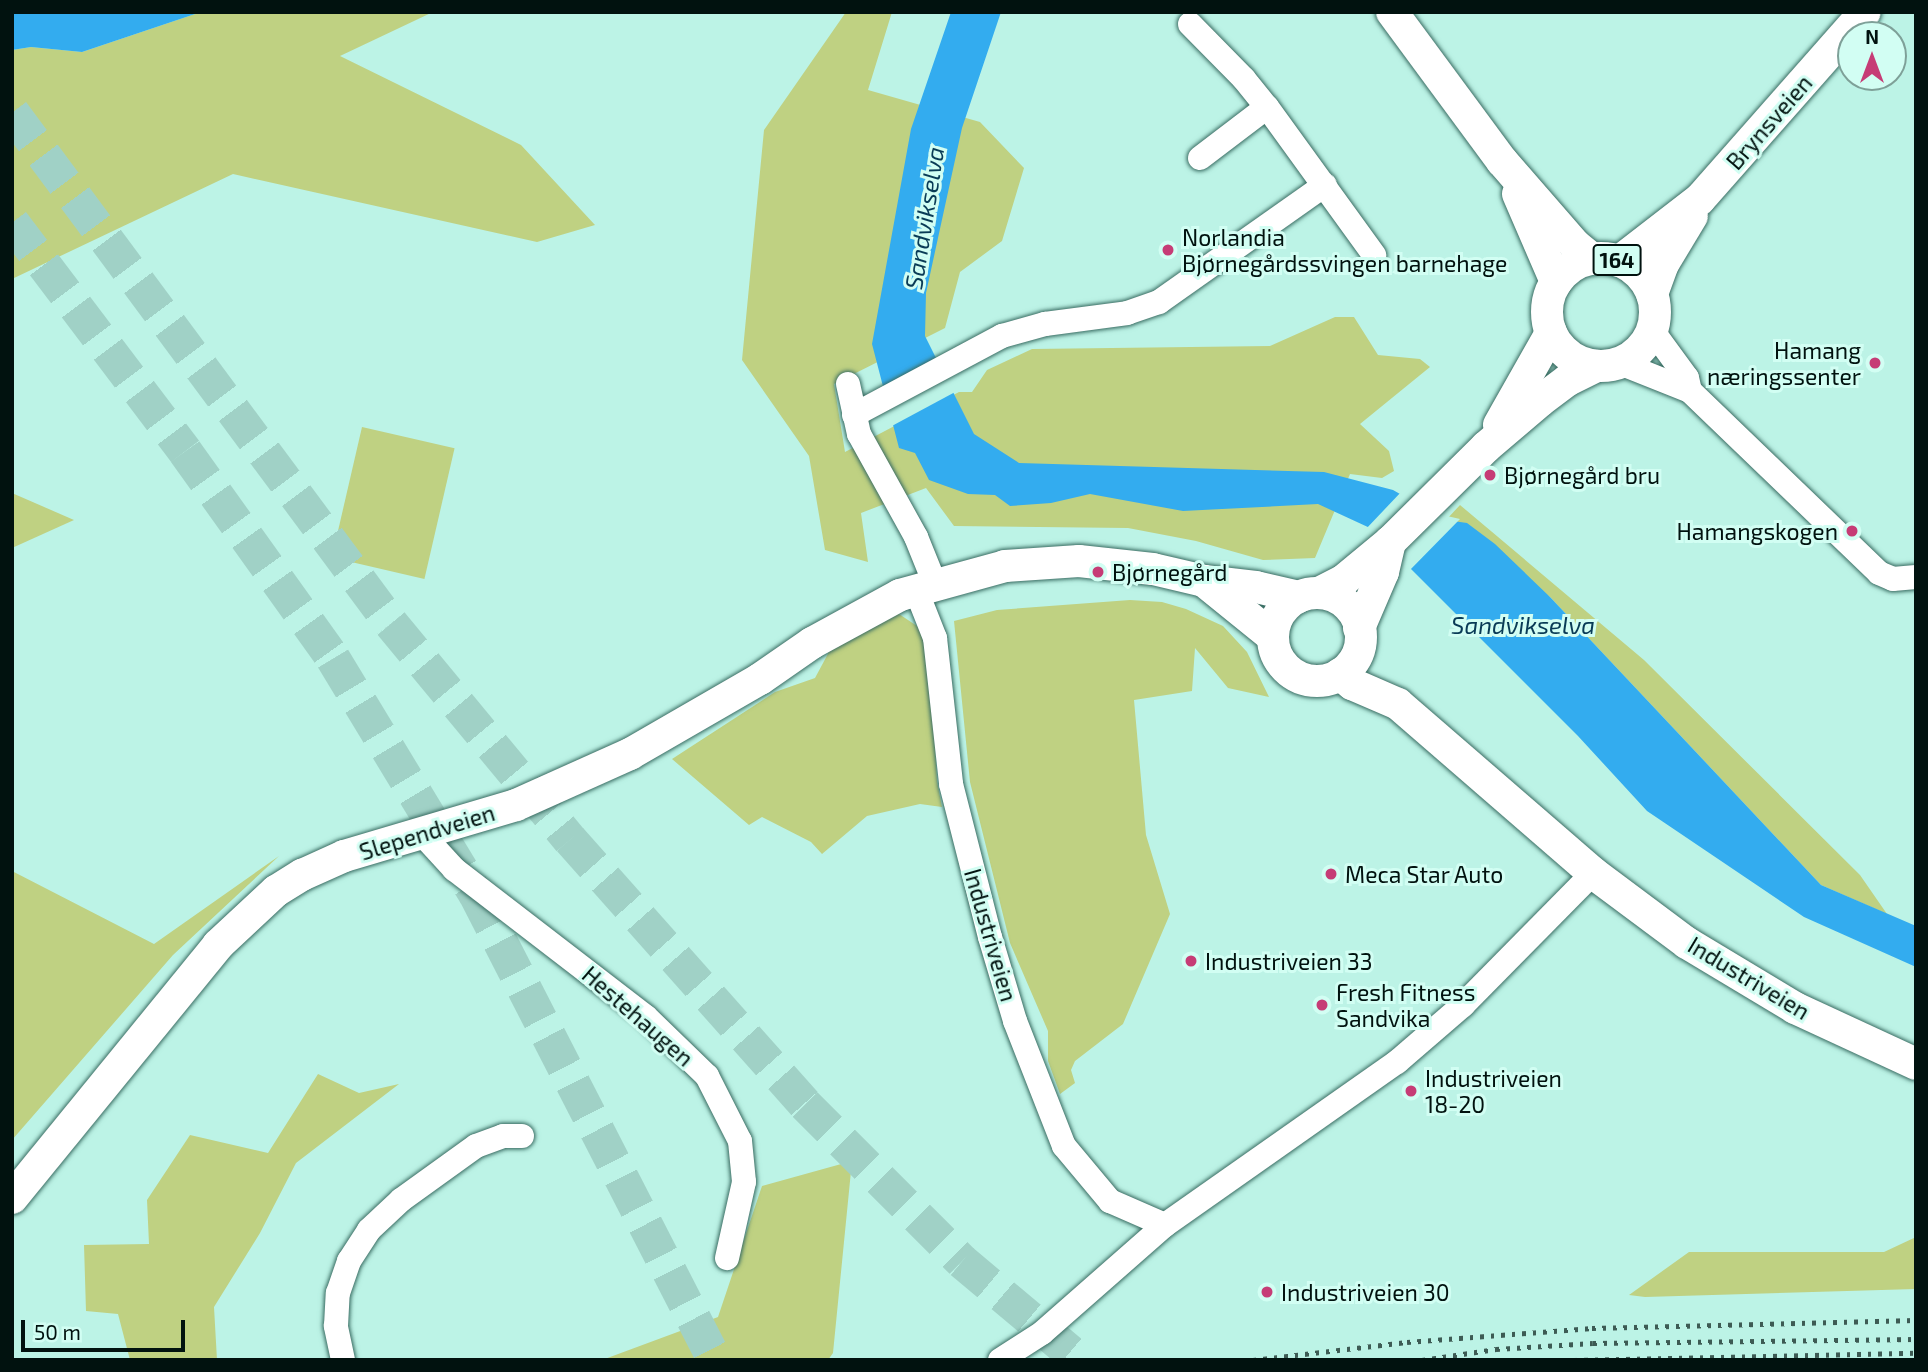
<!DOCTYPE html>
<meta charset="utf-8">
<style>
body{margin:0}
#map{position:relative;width:1928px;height:1372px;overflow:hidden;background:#bcf3e6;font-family:"Exo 2",sans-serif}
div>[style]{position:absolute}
.green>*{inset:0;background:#bfd182;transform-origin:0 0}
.water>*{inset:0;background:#33acef}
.pier>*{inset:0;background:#bcf3e6}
.highway-tunnel>*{height:35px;margin-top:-17.5px;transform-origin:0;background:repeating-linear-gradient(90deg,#a0d1c6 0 35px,transparent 0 53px)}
.roads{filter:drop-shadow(0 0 2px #396c62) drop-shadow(0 0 2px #396c62)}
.minor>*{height:24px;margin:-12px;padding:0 12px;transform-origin:12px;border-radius:12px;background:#fff}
.major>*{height:32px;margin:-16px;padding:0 16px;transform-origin:16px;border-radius:16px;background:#fff}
.major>.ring{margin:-16px;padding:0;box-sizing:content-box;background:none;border:32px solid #fff;border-radius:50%}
.rail>*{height:5px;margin-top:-2.5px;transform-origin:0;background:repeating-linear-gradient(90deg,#3d5b54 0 3.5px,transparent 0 10.5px)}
.dots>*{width:19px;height:19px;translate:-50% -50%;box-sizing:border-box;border:4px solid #d2fef3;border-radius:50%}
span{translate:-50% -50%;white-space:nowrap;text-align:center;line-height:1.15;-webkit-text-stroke:6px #d2fef3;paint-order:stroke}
.shield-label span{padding:2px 5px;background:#d2fef3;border:2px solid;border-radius:5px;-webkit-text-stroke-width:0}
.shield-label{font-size:21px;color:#01120f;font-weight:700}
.street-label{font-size:23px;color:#01120f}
.poi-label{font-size:23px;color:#01120f}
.left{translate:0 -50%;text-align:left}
.right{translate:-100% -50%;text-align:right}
.water-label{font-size:24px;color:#093b56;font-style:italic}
.frame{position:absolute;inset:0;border:14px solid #01120f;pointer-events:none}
.north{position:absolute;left:1837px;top:21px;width:70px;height:70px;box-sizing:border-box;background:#d2fef3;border:2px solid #7ea098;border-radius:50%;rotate:0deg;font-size:19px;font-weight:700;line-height:28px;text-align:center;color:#01120f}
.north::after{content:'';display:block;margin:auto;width:24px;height:32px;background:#c63c76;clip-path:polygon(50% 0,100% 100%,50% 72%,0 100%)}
.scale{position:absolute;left:21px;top:1320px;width:164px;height:32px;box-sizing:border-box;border:4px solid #01120f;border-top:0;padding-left:9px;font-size:21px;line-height:24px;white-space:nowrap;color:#01120f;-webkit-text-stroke:5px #d2fef3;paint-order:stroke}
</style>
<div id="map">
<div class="green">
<div style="clip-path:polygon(201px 12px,433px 12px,340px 56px,521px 145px,595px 225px,537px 242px,233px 174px,12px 279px,12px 50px,31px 47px,82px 52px)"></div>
<div style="clip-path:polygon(846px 12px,892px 12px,868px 90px,980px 122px,1024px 168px,1002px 241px,960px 272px,945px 328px,834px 384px,845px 452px,959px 392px,972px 392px,987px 370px,1032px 349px,1270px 346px,1335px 317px,1354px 317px,1378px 355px,1420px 359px,1430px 367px,1360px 424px,1389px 451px,1394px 471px,1382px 478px,1350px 474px,1315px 558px,1263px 560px,1196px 541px,1128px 528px,954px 526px,926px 488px,861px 513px,868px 562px,825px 550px,809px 456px,742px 360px,764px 130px)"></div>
<div style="left:362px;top:427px;width:95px;height:134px;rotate:13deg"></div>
<div style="clip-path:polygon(12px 493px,74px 520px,12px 548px)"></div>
<div style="clip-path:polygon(1460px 505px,1644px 660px,1860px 875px,1887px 914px,1821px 885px,1550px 597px,1446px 520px)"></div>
<div style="clip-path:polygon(1130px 600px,1162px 602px,1186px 609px,1223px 626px,1247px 652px,1269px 697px,1228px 688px,1195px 648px,1192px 691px,1134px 700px,1146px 835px,1170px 914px,1123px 1024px,1075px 1061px,1071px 1070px,1075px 1083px,1060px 1094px,1048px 1061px,1048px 1031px,1010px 943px,970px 782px,954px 621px,997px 610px)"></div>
<div style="clip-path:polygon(893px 610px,917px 626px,929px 647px,937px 781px,942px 807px,920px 804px,867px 816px,822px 854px,811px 842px,762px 817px,749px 825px,672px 759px,775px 692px,815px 678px,830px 650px)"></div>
<div style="clip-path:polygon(279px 856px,173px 955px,12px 1140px,12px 871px,154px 944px)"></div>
<div style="clip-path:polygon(318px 1074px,359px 1093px,399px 1084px,296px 1163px,260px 1233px,214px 1307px,217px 1360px,130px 1360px,118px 1314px,86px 1311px,84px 1245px,149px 1244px,147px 1200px,190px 1135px,268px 1153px)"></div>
<div style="clip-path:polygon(852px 1161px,833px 1353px,828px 1360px,602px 1360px,718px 1317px,762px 1186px)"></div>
<div style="clip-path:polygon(1916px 1237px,1916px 1289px,1645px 1297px,1629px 1295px,1689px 1252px,1884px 1252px)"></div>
</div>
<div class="water">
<div style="clip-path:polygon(12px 12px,201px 12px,82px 52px,31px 47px,12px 50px)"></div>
<div style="clip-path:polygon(951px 12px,1001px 12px,962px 128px,926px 293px,925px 336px,974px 434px,1019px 463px,1324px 472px,1393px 490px,1446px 520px,1467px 523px,1495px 544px,1550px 597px,1821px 885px,1916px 926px,1916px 967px,1804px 917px,1647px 811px,1578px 736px,1370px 528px,1318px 504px,1183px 511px,1090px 494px,1051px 503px,1010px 506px,995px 495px,968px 494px,929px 480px,915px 453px,899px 448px,872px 344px,911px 129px)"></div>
</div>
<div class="pier">
<div style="clip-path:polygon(940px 358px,957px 391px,890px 427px,881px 391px)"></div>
<div style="clip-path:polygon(1402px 491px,1447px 516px,1460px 519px,1409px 571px,1365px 530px)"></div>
</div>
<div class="highway-tunnel">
<div style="left:12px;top:112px;width:636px;rotate:53.44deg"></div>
<div style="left:391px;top:623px;width:281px;rotate:50.4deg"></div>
<div style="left:570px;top:839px;width:354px;rotate:48.4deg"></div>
<div style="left:805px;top:1104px;width:222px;rotate:45deg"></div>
<div style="left:962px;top:1261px;width:154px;rotate:40deg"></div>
<div style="left:12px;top:222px;width:287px;rotate:52.9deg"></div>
<div style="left:185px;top:451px;width:254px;rotate:54.4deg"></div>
<div style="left:333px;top:658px;width:276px;rotate:58.8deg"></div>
<div style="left:476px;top:894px;width:524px;rotate:62.85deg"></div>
</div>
<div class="roads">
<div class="minor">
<div style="left:1190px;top:24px;width:77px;rotate:45.5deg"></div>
<div style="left:1244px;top:79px;width:36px;rotate:51deg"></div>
<div style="left:1267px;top:107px;width:183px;rotate:54.1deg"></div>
<div style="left:1200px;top:158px;width:84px;rotate:-37.3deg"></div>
<div style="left:1652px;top:330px;width:59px;rotate:53.9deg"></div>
<div style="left:1687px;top:378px;width:13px;rotate:77deg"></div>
<div style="left:1620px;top:363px;width:75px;rotate:21.8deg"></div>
<div style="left:1690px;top:391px;width:262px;rotate:43.9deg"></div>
<div style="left:1879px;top:573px;width:15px;rotate:23deg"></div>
<div style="left:1893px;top:579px;width:23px;rotate:-5deg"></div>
<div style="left:848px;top:384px;width:51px;rotate:77.6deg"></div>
<div style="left:859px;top:434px;width:118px;rotate:61deg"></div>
<div style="left:916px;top:537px;width:51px;rotate:68deg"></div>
<div style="left:854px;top:415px;width:168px;rotate:-28.1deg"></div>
<div style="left:1002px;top:336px;width:45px;rotate:-15.6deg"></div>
<div style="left:1045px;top:324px;width:83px;rotate:-7.6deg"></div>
<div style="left:1127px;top:313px;width:34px;rotate:-19deg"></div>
<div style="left:1159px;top:302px;width:203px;rotate:-35.2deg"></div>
<div style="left:916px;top:590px;width:52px;rotate:68.4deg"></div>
<div style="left:935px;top:638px;width:147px;rotate:83.7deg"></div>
<div style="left:951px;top:784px;width:158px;rotate:75.7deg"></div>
<div style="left:990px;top:937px;width:88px;rotate:73.4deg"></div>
<div style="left:1015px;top:1021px;width:134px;rotate:68.6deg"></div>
<div style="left:1064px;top:1146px;width:72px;rotate:50.1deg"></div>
<div style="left:1110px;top:1201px;width:60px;rotate:23.6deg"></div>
<div style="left:421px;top:833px;width:49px;rotate:47.5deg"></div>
<div style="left:454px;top:869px;width:242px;rotate:37.6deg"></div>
<div style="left:646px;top:1017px;width:85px;rotate:44deg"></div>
<div style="left:707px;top:1076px;width:73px;rotate:63.1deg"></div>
<div style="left:740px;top:1141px;width:41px;rotate:84.4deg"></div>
<div style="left:744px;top:1182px;width:78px;rotate:102.6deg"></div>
<div style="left:343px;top:1360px;width:35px;rotate:-102deg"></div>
<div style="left:336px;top:1326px;width:33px;rotate:-87deg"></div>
<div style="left:338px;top:1293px;width:34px;rotate:-71deg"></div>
<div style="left:349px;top:1261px;width:37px;rotate:-57deg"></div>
<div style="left:369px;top:1230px;width:44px;rotate:-43.2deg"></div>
<div style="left:401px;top:1200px;width:92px;rotate:-35.8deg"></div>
<div style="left:476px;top:1146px;width:29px;rotate:-20deg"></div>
<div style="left:503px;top:1136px;width:19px"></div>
<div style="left:1000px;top:1360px;width:50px;rotate:-32.7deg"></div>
<div style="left:1042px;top:1333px;width:164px;rotate:-41.3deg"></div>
<div style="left:1165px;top:1225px;width:284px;rotate:-35.1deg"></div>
<div style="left:1397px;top:1062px;width:87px;rotate:-40.8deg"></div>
<div style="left:1463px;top:1005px;width:185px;rotate:-45.4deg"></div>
</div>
<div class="major">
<div style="left:1392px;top:12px;width:185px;rotate:53.6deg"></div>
<div style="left:1502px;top:161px;width:111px;rotate:49deg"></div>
<div style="left:1575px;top:245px;width:22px;rotate:39deg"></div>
<div style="left:1518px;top:194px;width:96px;rotate:66.6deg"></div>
<div class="ring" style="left:1547px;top:258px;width:76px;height:76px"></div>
<div style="left:1620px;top:261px;width:101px;rotate:-37.8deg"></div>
<div style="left:1700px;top:199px;width:249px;rotate:-48.6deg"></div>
<div style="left:1652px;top:294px;width:32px;rotate:-70deg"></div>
<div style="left:1663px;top:264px;width:56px;rotate:-58.9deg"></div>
<div style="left:1499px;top:425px;width:106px;rotate:-60.5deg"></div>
<div style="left:1204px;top:581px;width:87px;rotate:39deg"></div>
<div style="left:1319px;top:593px;width:28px;rotate:-27deg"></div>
<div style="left:1344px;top:580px;width:60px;rotate:-39.6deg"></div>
<div style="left:1390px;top:542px;width:135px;rotate:-44.7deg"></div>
<div style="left:1486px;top:447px;width:71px;rotate:-40.4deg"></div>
<div style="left:1540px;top:401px;width:35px;rotate:-37deg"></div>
<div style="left:1568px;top:380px;width:32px;rotate:-26deg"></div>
<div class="ring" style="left:1273px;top:593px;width:56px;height:56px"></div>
<div style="left:1359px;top:628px;width:61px;rotate:-66.8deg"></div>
<div style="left:1383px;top:572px;width:31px;rotate:-77deg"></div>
<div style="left:1340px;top:674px;width:16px;rotate:40deg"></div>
<div style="left:1352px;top:684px;width:50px;rotate:23.5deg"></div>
<div style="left:1398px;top:704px;width:258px;rotate:40.9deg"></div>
<div style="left:1593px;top:873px;width:117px;rotate:36.7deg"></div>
<div style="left:1687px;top:943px;width:126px;rotate:31deg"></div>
<div style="left:1795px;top:1008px;width:133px;rotate:24.8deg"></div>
<div style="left:12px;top:1198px;width:326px;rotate:-50.8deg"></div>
<div style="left:218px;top:945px;width:79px;rotate:-43deg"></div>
<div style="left:276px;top:891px;width:31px;rotate:-32deg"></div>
<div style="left:302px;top:875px;width:46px;rotate:-24.3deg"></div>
<div style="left:344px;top:856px;width:179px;rotate:-16.5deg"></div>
<div style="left:516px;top:805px;width:125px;rotate:-24.1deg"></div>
<div style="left:630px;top:754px;width:150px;rotate:-30deg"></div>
<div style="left:760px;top:679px;width:63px;rotate:-34.7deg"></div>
<div style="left:812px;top:643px;width:100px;rotate:-28.6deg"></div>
<div style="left:900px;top:595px;width:109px;rotate:-15.4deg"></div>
<div style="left:1005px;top:566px;width:74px;rotate:-3.9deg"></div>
<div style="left:1079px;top:561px;width:74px;rotate:6.2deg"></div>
<div style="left:1153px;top:569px;width:52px;rotate:13.2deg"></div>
<div style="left:1204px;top:581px;width:52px;rotate:6.6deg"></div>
<div style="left:1256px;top:587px;width:44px;rotate:13.1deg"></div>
</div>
</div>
<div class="rail">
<div style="left:1253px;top:1360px;width:155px;rotate:-6.7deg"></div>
<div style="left:1407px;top:1342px;width:186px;rotate:-4.3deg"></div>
<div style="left:1592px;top:1328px;width:324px;rotate:-1.4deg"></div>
<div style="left:1422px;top:1360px;width:75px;rotate:-8.5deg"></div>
<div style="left:1496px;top:1349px;width:97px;rotate:-3.5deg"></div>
<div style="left:1593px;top:1343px;width:323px;rotate:-0.7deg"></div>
<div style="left:1574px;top:1360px;width:342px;rotate:-1.2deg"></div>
</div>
<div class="dots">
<div style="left:1168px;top:250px;background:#c63c76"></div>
<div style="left:1875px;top:363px;background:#c63c76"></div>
<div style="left:1490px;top:475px;background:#c63c76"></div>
<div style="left:1852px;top:531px;background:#c63c76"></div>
<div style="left:1098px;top:572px;background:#c63c76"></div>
<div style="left:1331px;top:874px;background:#c63c76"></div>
<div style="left:1191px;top:961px;background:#c63c76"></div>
<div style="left:1322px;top:1005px;background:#c63c76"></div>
<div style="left:1411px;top:1091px;background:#c63c76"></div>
<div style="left:1267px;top:1292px;background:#c63c76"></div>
</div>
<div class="shield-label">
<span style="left:1617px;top:260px">164</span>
</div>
<div class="street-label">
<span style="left:1769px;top:122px;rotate:-49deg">Brynsveien</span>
<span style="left:427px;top:832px;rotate:-17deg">Slependveien</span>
<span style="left:991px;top:935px;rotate:74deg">Industriveien</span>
<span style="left:1749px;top:978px;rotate:31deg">Industriveien</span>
<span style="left:638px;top:1016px;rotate:41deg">Hestehaugen</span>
</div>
<div class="poi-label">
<span class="left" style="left:1182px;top:250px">Norlandia<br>Bjørnegårdssvingen barnehage</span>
<span class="right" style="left:1861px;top:363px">Hamang<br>næringssenter</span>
<span class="left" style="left:1504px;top:475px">Bjørnegård bru</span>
<span class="right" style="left:1838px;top:531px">Hamangskogen</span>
<span class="left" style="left:1112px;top:572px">Bjørnegård</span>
<span class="left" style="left:1345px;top:874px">Meca Star Auto</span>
<span class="left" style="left:1205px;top:961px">Industriveien 33</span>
<span class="left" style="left:1336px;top:1005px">Fresh Fitness<br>Sandvika</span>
<span class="left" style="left:1425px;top:1091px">Industriveien<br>18-20</span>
<span class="left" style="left:1281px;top:1292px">Industriveien 30</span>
</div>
<div class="water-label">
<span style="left:924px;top:218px;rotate:-81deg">Sandvikselva</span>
<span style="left:1523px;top:625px">Sandvikselva</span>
</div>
<div class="frame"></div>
<div class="north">N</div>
<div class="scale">50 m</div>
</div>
